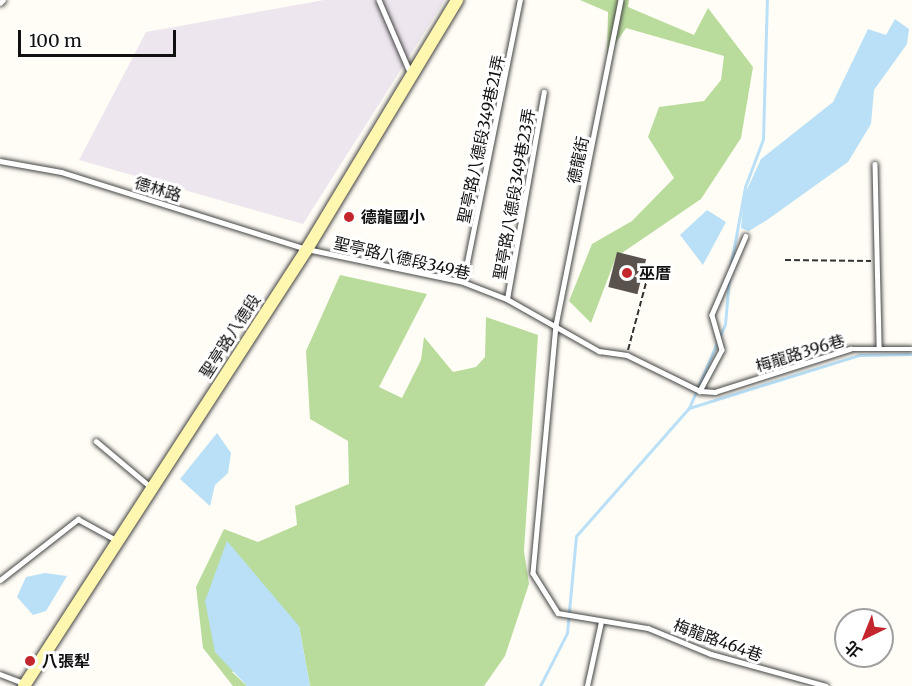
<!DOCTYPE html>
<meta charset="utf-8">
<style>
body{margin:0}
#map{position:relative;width:912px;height:686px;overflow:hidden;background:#fffdf5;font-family:Merriweather,"Noto Sans TC",serif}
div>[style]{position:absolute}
.industrial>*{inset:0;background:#eee6ef}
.forest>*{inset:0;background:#b9dc9c}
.water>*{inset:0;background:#b9e0f7}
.stream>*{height:3px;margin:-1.5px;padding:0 1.5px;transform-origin:1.5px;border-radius:1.5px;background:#b9e0f7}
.building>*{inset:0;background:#5a524d;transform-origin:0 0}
.path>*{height:2px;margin-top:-1px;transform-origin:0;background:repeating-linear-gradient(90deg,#333 0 6px,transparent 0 9px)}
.roads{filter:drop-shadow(0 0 2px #444) drop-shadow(0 0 2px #444)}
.lane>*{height:4.5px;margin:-2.25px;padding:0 2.25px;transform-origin:2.25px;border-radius:2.25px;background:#fff}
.secondary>*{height:12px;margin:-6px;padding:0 6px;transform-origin:6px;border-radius:6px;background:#fff6b0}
.dots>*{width:16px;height:16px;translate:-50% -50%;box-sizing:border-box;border:3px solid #fff;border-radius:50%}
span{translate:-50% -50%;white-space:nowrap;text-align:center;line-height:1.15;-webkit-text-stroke:6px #fff;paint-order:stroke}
.street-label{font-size:16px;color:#111}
.poi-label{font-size:16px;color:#111;font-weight:700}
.left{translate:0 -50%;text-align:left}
.north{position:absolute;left:834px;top:608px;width:60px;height:60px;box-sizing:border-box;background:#fff;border:2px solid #a0a0a0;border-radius:50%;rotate:223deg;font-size:16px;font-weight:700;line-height:24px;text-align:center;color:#111}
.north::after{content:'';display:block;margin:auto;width:21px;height:27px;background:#c4262e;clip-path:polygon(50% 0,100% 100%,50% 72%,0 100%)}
.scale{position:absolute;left:18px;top:30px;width:158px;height:27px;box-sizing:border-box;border:3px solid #111;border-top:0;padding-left:8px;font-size:18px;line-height:21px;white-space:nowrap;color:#111;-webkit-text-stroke:4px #fff;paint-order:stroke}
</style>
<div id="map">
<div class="industrial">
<div style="clip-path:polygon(324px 0,445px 0,303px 224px,79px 160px,146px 32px)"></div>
</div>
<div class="forest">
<div style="clip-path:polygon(580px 0,629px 0,628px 7px,694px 35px,708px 8px,753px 67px,741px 138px,701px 199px,616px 257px,591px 323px,569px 301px,592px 244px,632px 221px,674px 178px,648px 137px,659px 107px,704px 101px,721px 80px,724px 56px,626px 28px,607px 56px,608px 12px)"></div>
<div style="clip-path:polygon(340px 275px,427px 294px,379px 387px,402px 398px,421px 360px,424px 337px,453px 372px,476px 367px,485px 357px,486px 317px,538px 335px,524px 551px,529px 584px,505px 656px,484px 686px,310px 686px,299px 626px,232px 672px,247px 686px,233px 686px,203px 648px,196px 587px,224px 529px,258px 542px,297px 525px,295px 506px,349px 484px,348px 441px,310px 419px,306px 351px)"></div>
</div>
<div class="water">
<div style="clip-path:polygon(895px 19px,909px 29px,907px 44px,874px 90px,871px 124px,848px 162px,767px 220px,749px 231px,741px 228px,744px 196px,761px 159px,833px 102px,868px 29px,886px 35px)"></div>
<div style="clip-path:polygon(707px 210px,726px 222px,703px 265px,680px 235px)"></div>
<div style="clip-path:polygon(217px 433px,231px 453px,228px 473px,215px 485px,210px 506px,180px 479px)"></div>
<div style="clip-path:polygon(227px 541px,299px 626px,310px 686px,247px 686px,215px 652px,205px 601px)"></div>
<div style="clip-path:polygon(45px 573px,67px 576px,46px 611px,33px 615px,17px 597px,26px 577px)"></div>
</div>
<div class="stream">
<div style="left:730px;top:269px;width:83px;rotate:-79.6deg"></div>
<div style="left:745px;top:187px;width:51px;rotate:-69.4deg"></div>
<div style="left:763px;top:139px;width:139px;rotate:-88.4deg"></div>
<div style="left:689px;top:408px;width:178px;rotate:-17.3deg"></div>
<div style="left:859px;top:355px;width:53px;rotate:-1.1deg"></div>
<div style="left:540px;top:686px;width:59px;rotate:-63deg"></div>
<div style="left:567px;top:633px;width:97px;rotate:-84.7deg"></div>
<div style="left:576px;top:536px;width:171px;rotate:-48.6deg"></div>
<div style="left:689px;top:408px;width:91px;rotate:-66.8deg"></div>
<div style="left:725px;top:324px;width:45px;rotate:-84.9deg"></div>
</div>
<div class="building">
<div style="left:617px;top:252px;width:30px;height:36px;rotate:14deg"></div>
</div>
<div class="path">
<div style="left:785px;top:260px;width:86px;rotate:0.7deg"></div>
<div style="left:628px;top:350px;width:85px;rotate:-75deg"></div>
</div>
<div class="roads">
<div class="lane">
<div style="left:379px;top:0;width:78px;rotate:66.7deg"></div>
<div style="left:621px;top:0;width:331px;rotate:101.3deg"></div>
<div style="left:556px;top:325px;width:249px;rotate:95.3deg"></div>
<div style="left:533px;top:573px;width:47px;rotate:58deg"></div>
<div style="left:558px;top:613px;width:91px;rotate:9.5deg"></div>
<div style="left:648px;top:628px;width:68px;rotate:22.4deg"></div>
<div style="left:711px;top:654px;width:119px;rotate:15.5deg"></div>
<div style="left:0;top:3px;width:4px;rotate:-45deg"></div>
<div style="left:0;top:161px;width:62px;rotate:10.2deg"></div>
<div style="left:61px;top:172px;width:258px;rotate:17.4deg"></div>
<div style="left:307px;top:249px;width:159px;rotate:11.9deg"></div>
<div style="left:463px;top:282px;width:47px;rotate:21.1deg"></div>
<div style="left:507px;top:299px;width:106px;rotate:29.5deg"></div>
<div style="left:599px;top:351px;width:28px;rotate:8deg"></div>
<div style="left:627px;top:355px;width:81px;rotate:26.3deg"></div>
<div style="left:875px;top:164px;width:182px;rotate:88.7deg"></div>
<div style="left:746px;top:236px;width:86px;rotate:113.3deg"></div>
<div style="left:712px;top:315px;width:36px;rotate:74deg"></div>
<div style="left:722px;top:350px;width:47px;rotate:118.2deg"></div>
<div style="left:700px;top:391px;width:15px;rotate:4deg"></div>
<div style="left:715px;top:392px;width:142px;rotate:-17.7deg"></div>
<div style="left:850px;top:349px;width:62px"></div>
<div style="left:463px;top:282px;width:288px;rotate:-78.6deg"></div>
<div style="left:507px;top:299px;width:210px;rotate:-79.9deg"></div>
<div style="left:96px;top:441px;width:73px;rotate:40deg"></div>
<div style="left:0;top:580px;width:99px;rotate:-38deg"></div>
<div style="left:78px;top:519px;width:46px;rotate:28.8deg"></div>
<div style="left:0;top:674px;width:25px;rotate:21deg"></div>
<div style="left:587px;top:686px;width:66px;rotate:-77.7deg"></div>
</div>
<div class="secondary">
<div style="left:24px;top:686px;width:521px;rotate:-57.07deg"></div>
<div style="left:307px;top:249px;width:291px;rotate:-58.9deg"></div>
</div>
</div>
<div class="dots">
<div style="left:349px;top:217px;background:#c4262e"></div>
<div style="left:627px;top:273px;background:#c4262e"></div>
<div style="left:30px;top:661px;background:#c4262e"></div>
</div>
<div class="street-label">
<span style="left:481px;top:139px;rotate:-78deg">聖亭路八德段349巷21弄</span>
<span style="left:578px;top:160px;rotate:-78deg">德龍街</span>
<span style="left:158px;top:189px;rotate:17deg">德林路</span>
<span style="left:514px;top:194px;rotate:-80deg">聖亭路八德段349巷23弄</span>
<span style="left:402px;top:258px;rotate:13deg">聖亭路八德段349巷</span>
<span style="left:230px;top:336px;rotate:-57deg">聖亭路八德段</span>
<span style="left:800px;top:353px;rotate:-17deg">梅龍路396巷</span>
<span style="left:718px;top:640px;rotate:20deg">梅龍路464巷</span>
</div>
<div class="poi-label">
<span class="left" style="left:361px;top:217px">德龍國小</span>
<span class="left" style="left:639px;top:273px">巫厝</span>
<span class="left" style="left:42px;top:661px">八張犁</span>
</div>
<div class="north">北</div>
<div class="scale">100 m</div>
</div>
